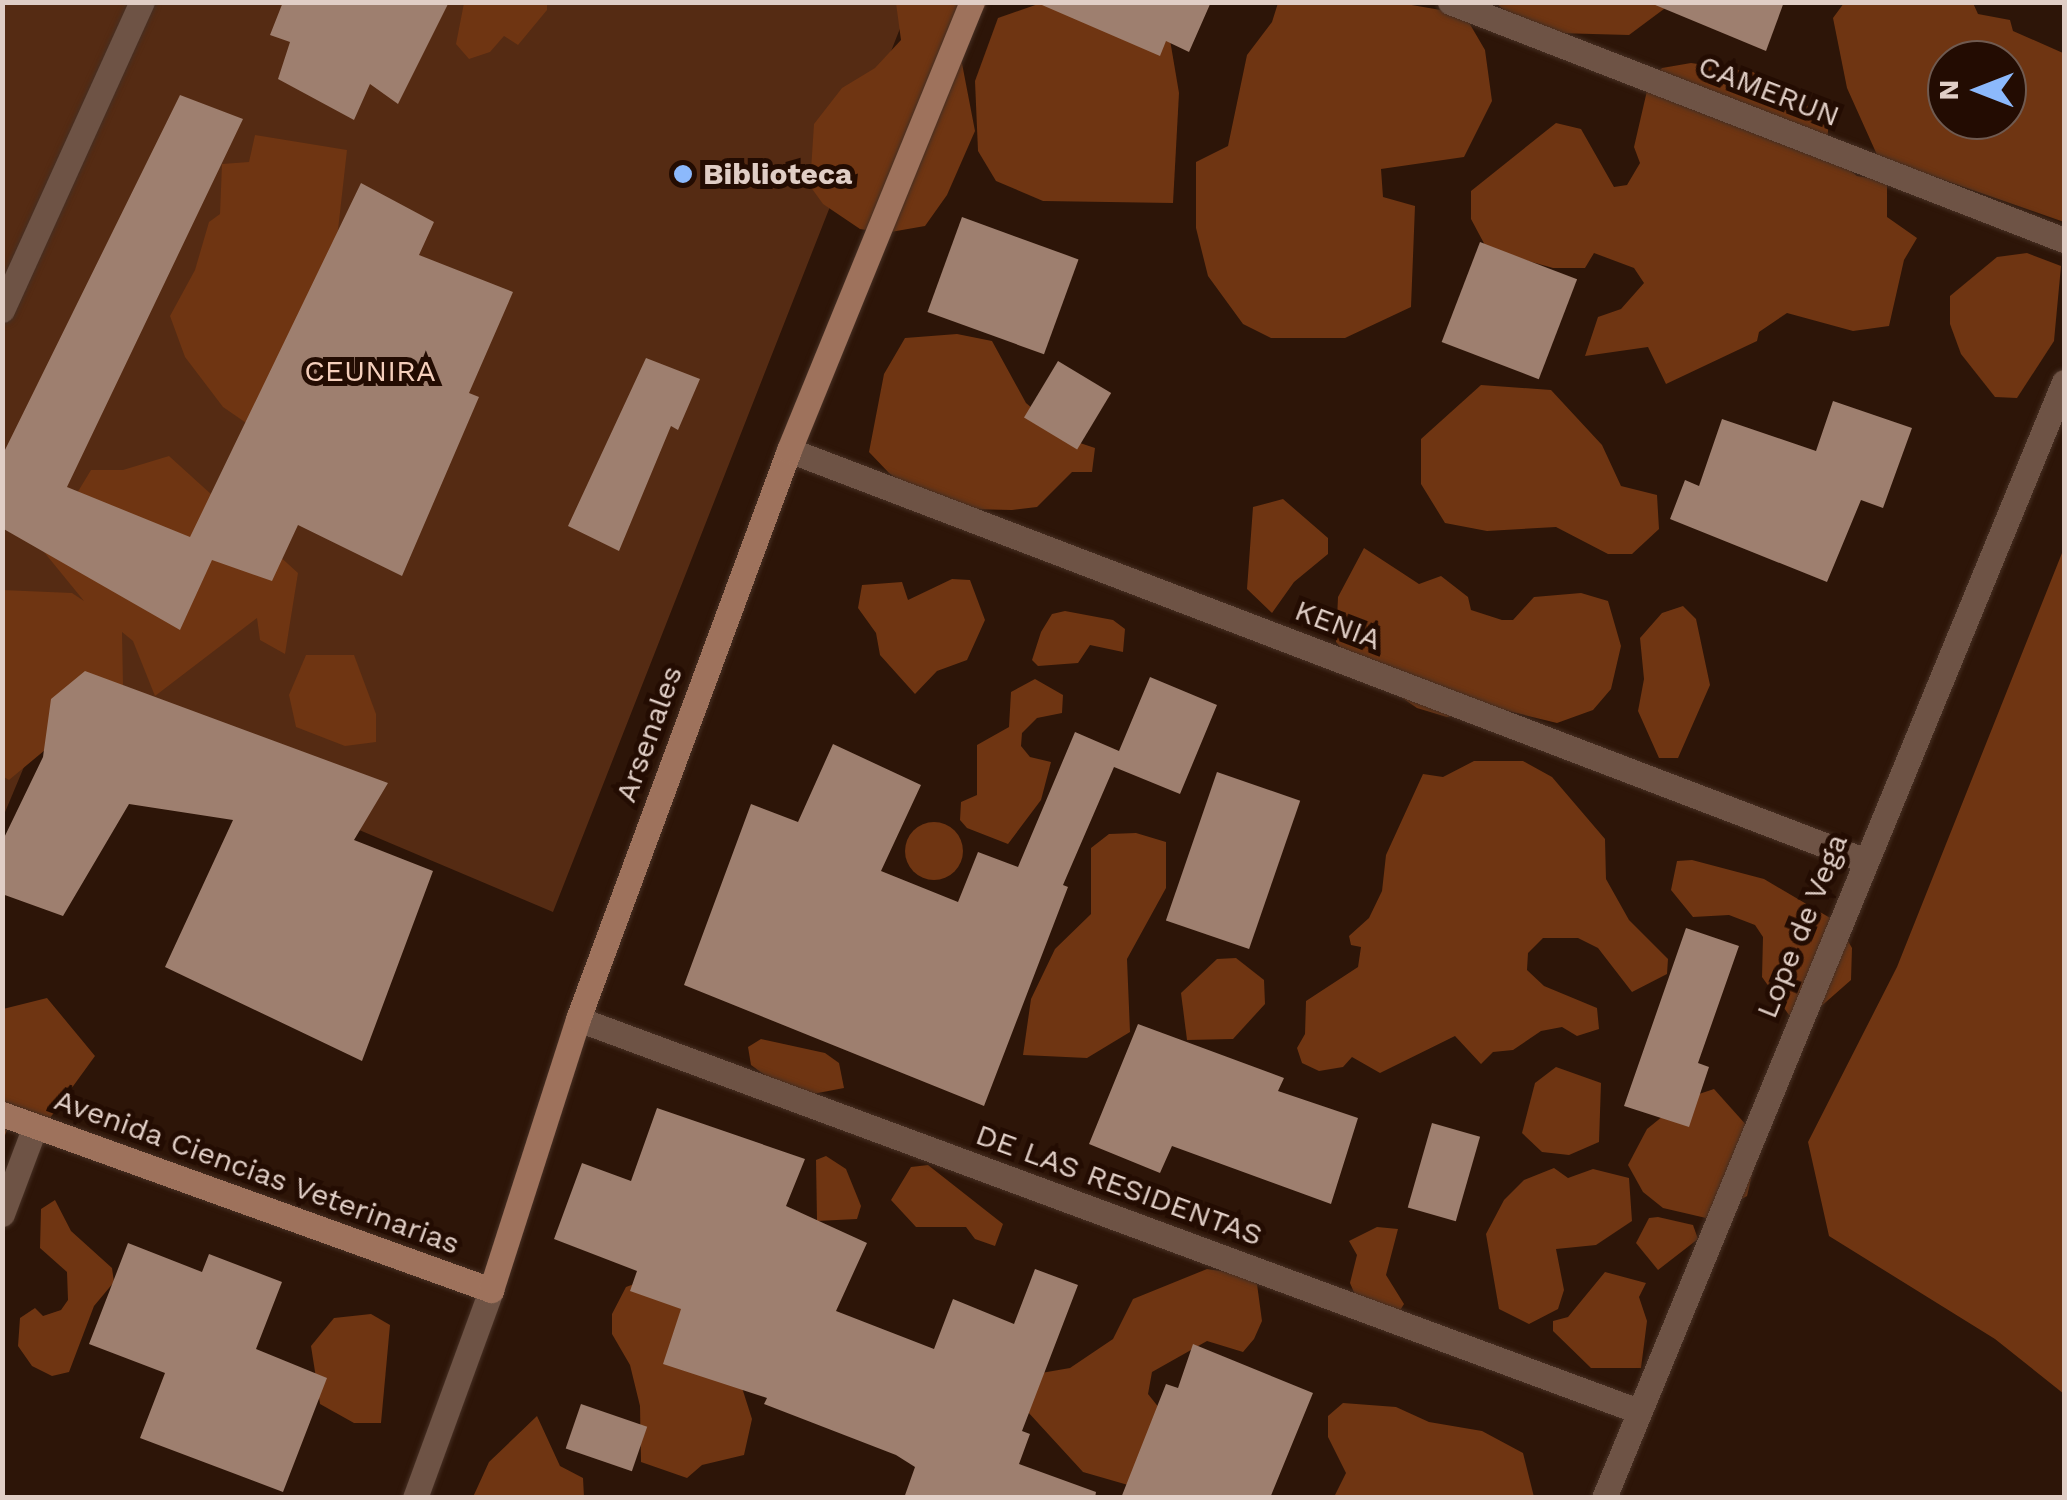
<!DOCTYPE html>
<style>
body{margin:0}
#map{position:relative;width:2067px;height:1500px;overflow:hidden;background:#2d1508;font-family:"Work Sans",sans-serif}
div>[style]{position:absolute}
.green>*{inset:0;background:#552b13}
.forest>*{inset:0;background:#6f3512}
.round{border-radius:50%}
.building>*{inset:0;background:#9e7f6f;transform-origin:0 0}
.roads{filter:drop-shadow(0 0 2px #462f23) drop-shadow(0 0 2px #462f23)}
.service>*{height:25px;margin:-12.5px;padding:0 12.5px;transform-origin:12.5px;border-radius:12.5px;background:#6e5345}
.minor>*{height:25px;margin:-12.5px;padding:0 12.5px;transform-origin:12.5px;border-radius:12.5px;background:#6e5345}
.tertiary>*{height:25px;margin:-12.5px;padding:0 12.5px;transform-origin:12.5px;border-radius:12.5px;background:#6e5345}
.secondary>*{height:25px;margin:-12.5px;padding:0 12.5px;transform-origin:12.5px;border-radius:12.5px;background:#9e725c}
.dots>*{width:28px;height:28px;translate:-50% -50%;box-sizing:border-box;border:5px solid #230c02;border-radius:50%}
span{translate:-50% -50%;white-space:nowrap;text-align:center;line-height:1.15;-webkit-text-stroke:10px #230c02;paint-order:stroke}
.street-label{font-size:30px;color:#e0cec6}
.poi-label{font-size:30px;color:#e0cec6;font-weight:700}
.left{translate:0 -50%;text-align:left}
.park-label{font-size:30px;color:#f5cfbc}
.frame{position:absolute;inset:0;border:5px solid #e0cec6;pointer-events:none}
.north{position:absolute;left:1927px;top:40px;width:100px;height:100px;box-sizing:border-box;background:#230c02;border:2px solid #6f5a50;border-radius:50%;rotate:270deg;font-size:28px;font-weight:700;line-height:40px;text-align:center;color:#e0cec6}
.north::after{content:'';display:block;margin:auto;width:35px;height:45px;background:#8cb9fc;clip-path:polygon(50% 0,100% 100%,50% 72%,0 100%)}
</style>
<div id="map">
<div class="green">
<div style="clip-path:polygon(3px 3px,910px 3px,553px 912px,52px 700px,3px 817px)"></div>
</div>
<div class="forest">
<div style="clip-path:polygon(1044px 2px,1168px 28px,1179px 93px,1173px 203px,1043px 201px,996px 181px,978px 151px,975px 81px,998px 18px)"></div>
<div style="clip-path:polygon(464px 3px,547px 3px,547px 10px,518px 45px,504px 36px,490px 52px,469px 59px,456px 44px)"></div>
<div style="clip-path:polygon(896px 3px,987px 3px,960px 53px,975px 131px,947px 195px,925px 226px,885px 233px,860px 229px,823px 204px,810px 186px,814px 124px,842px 88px,875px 68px,901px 40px)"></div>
<div style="clip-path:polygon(1278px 3px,1400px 3px,1464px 14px,1485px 50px,1492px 101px,1464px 157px,1381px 169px,1383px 197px,1415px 206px,1411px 307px,1345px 338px,1271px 338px,1243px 324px,1208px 276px,1196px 228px,1196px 162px,1228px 146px,1247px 55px,1272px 22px)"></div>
<div style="clip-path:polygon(1496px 3px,1672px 3px,1629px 35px,1556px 33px,1513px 18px)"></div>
<div style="clip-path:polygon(evenodd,1844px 3px,1973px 3px,1978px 14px,2010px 20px,2013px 31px,2063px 53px,2064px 222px,1878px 157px,1847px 88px,1833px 18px,1844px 3px,1947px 60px,2007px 60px,2007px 120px,1947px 120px,1947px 60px)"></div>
<div style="clip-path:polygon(1691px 63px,1753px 72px,1829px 119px,1827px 143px,1836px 159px,1857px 176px,1887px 181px,1887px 217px,1917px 238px,1904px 260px,1889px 326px,1853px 331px,1787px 313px,1759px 332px,1757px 341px,1666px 384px,1648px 347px,1585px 356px,1598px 317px,1621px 309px,1644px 283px,1634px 268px,1594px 253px,1585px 268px,1553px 268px,1487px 249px,1471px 219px,1471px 191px,1556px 123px,1581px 129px,1614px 187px,1627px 185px,1640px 163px,1634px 147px,1649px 82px,1662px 68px)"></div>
<div style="clip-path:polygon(255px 135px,347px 150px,338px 230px,271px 440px,223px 407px,185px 357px,170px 316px,195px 270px,209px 222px,220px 214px,222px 164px,249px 162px)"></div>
<div style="clip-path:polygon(2027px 253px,2061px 266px,2054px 341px,2017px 398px,1995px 397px,1961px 354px,1950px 324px,1950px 296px,1997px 257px)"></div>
<div style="clip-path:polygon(957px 334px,992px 341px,1026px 403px,1068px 439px,1095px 448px,1092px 472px,1072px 472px,1037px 507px,1012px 510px,967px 509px,911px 489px,889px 473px,869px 452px,884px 374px,905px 338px)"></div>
<div style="clip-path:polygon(1481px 385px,1551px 390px,1602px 445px,1621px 486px,1657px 495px,1659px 529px,1632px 554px,1608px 554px,1556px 527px,1487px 531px,1445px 523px,1421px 484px,1421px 439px)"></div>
<div style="clip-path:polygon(169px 456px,298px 573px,285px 654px,260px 640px,257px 618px,155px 696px,133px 641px,122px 632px,123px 685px,9px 780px,2px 776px,2px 590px,72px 593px,84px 601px,44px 552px,56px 528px,91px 470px,123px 470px)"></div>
<div style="clip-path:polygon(1283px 499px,1328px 538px,1328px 554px,1294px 582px,1272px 613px,1247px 589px,1253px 507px)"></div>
<div style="clip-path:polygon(1364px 548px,1419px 584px,1441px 576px,1468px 597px,1471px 610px,1502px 620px,1513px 620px,1534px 597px,1581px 593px,1608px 601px,1621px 646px,1611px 689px,1593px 710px,1557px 723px,1492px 707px,1447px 717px,1417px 708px,1357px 667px,1336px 642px,1338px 597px)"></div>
<div style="clip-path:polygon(2064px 548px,2064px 1394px,1995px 1339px,1829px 1236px,1808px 1142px,1897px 967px)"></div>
<div style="clip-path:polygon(952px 579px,970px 580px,985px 620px,967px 660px,937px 671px,915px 694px,880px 655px,876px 633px,858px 608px,862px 585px,902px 582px,908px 600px)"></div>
<div style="clip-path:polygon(1683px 606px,1696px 619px,1710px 685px,1678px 758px,1659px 758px,1638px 711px,1644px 679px,1640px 638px,1662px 613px)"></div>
<div style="clip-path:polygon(1065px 611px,1113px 620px,1125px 629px,1123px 652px,1090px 645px,1078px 663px,1038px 666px,1032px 660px,1041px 632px,1052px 614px)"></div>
<div style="clip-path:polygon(306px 655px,354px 655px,376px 714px,376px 742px,345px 746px,296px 727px,289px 695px)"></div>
<div style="clip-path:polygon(1035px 679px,1063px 695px,1062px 713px,1037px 718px,1022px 733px,1021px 746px,1030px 757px,1051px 762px,1041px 800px,1008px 844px,967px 828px,960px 820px,961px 802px,977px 795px,977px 745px,1009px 727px,1011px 692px)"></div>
<div style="clip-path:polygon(1474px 761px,1523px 761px,1552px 777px,1605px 839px,1606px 879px,1629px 920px,1668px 959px,1667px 974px,1632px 992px,1598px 948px,1578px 938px,1543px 938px,1528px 953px,1527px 970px,1544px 986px,1597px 1008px,1599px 1029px,1577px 1036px,1562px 1027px,1541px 1031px,1513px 1050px,1493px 1052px,1481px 1064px,1455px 1036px,1380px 1073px,1352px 1057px,1343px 1067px,1319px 1071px,1302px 1063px,1297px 1048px,1305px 1034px,1306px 1001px,1358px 967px,1361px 947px,1351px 945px,1349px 936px,1369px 918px,1382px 891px,1386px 855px,1423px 774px,1443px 777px)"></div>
<div class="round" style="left:905px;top:822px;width:58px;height:58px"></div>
<div style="clip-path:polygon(1136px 833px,1166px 842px,1166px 888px,1127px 959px,1130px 1032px,1087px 1058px,1023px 1055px,1031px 999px,1055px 949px,1091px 914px,1091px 848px,1109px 834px)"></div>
<div style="clip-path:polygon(1692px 860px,1764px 879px,1837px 922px,1852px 948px,1851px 980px,1810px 1016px,1789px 1015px,1762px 977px,1763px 937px,1755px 925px,1729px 915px,1693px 917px,1671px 890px,1677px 861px)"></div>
<div style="clip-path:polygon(1236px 958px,1264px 980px,1265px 1004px,1233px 1039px,1187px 1040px,1181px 993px,1217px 959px)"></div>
<div style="clip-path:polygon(47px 998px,95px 1056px,42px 1129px,8px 1128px,3px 1140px,3px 1009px)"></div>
<div style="clip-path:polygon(761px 1039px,825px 1053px,839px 1063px,844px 1088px,802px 1096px,777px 1084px,751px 1065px,748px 1047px)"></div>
<div style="clip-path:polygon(1556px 1067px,1601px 1083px,1599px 1142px,1569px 1155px,1542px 1152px,1522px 1133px,1535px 1083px)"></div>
<div style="clip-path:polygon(1714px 1089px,1748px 1127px,1755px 1161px,1747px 1196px,1706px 1218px,1663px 1208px,1643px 1192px,1628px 1165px,1647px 1129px,1684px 1099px)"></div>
<div style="clip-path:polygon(826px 1156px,846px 1169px,861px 1206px,857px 1219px,817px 1221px,816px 1160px)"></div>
<div style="clip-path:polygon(928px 1165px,1003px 1224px,995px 1246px,975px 1239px,966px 1227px,916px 1227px,891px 1200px,911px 1167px)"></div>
<div style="clip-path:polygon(1554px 1168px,1568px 1178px,1593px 1169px,1629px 1178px,1632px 1221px,1596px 1245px,1556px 1249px,1564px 1290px,1558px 1309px,1529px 1324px,1499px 1309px,1486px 1234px,1504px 1200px,1524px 1180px)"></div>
<div style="clip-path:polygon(55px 1200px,71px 1231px,112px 1268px,114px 1282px,94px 1306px,69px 1372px,52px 1376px,32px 1366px,18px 1346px,20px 1318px,35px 1308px,43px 1316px,61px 1310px,68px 1300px,67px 1272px,40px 1248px,41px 1209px)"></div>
<div style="clip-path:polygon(1658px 1217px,1693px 1225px,1698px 1239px,1658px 1270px,1636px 1243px,1649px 1218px)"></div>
<div style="clip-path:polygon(1377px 1227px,1398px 1229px,1386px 1275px,1404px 1304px,1399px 1312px,1364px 1316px,1350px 1283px,1357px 1255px,1349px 1241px)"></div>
<div style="clip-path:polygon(1207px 1269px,1248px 1275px,1257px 1284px,1262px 1321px,1254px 1339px,1243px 1352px,1207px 1341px,1152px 1372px,1148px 1394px,1168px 1419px,1128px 1485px,1083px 1472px,1016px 1399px,1024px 1376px,1070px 1368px,1113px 1339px,1133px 1299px)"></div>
<div style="clip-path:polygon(1605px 1272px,1646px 1283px,1639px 1297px,1647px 1321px,1641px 1368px,1591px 1368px,1553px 1331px,1553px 1321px,1568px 1317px)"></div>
<div style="clip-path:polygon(645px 1280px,666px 1286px,737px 1372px,752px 1419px,744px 1455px,702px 1465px,687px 1478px,641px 1462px,640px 1406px,630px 1365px,612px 1334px,612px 1314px,626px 1287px)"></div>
<div style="clip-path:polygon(371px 1314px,390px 1325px,381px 1423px,354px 1423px,320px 1404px,311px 1346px,334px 1318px)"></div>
<div style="clip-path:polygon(1343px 1403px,1396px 1407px,1429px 1422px,1482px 1431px,1523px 1453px,1534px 1497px,1334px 1497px,1346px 1473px,1328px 1437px,1328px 1416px)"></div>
<div style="clip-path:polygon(537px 1416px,560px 1466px,583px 1478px,584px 1497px,473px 1497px,489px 1462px)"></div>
</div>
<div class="building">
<div style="clip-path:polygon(283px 2px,449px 2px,398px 104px,370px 84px,354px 120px,278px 79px,290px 42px,270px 35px)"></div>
<div style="clip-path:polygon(1035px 2px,1211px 2px,1189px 52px,1166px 41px,1160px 56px)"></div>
<div style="clip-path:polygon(1648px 2px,1784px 2px,1766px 51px)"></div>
<div style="clip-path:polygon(180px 95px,243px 119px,67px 487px,190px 537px,361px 183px,434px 222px,419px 255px,513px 292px,469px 393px,479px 397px,402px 576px,298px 525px,272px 581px,212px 560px,180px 630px,2px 528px,2px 456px)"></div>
<div style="left:962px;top:217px;width:124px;height:101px;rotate:20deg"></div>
<div style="left:1480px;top:242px;width:104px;height:107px;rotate:21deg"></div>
<div style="clip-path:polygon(646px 358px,700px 379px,678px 430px,671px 426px,619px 551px,568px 526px)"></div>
<div style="left:1058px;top:361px;width:62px;height:66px;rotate:31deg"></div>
<div style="clip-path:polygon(1833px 401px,1912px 428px,1883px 508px,1861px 500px,1827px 582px,1670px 519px,1685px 480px,1699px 486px,1722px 419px,1816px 451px)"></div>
<div style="clip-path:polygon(85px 671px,388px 783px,354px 840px,433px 871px,362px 1061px,165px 967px,233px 820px,129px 804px,63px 916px,2px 894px,2px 842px,43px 757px,51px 699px)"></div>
<div style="clip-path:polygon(1150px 677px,1217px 705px,1180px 794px,1114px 767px,1063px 885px,1068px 887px,984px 1106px,684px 985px,751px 804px,798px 822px,833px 744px,921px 785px,881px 871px,958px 902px,978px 852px,1018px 867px,1075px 732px,1119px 751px)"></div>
<div style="left:1217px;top:772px;width:88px;height:157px;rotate:19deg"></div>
<div style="clip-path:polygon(1686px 928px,1739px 946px,1698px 1063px,1709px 1067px,1689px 1127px,1624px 1106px)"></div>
<div style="clip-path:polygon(1138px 1024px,1284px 1078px,1278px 1091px,1358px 1118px,1331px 1204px,1172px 1146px,1160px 1173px,1089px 1144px)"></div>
<div style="clip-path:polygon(657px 1108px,805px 1159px,786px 1206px,867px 1243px,836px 1311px,934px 1349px,953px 1299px,1014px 1324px,1035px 1269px,1078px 1285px,1022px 1431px,1030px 1434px,1019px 1464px,1096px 1492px,1095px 1498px,904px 1498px,915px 1467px,896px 1455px,764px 1404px,767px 1398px,663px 1364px,681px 1309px,630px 1291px,637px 1271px,554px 1239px,582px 1163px,631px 1181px)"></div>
<div style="left:1432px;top:1123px;width:50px;height:88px;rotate:16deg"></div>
<div style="clip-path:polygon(128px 1243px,202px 1272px,209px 1254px,282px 1282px,256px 1349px,327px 1378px,283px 1492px,140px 1438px,165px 1373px,89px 1344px)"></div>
<div style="clip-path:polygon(1193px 1344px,1313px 1393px,1270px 1498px,1121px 1498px,1166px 1384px,1178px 1388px)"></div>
<div style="left:581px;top:1404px;width:70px;height:47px;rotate:19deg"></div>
</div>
<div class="roads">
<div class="service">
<div style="left:2px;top:310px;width:338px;rotate:-65.6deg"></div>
</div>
<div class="minor">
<div style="left:1450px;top:2px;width:659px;rotate:21.19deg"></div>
<div style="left:789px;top:450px;width:1151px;rotate:20.88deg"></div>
<div style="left:578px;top:1019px;width:1130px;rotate:20.29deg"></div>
<div style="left:2px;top:1214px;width:94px;rotate:-69.4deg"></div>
<div style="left:1604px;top:1498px;width:1207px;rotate:-67.6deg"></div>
</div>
<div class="tertiary">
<div style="left:415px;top:1498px;width:221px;rotate:-69.9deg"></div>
</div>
<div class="secondary">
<div style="left:2px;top:1114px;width:520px;rotate:19.79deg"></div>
<div style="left:491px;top:1290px;width:285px;rotate:-72.2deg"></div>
<div style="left:578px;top:1019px;width:607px;rotate:-69.65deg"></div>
<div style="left:789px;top:450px;width:484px;rotate:-67.8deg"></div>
</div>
</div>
<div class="dots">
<div style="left:683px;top:174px;background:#8cb9fc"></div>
</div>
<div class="street-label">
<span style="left:1769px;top:91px;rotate:21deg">CAMERUN</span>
<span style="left:1338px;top:625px;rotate:21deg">KENIA</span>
<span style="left:649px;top:734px;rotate:-70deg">Arsenales</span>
<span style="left:1802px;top:926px;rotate:-68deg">Lope de Vega</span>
<span style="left:257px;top:1172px;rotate:20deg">Avenida Ciencias Veterinarias</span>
<span style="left:1119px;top:1185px;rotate:20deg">DE LAS RESIDENTAS</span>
</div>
<div class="poi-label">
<span class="left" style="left:703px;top:174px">Biblioteca</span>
</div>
<div class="park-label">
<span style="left:370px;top:371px">CEUNIRA</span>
</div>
<div class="frame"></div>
<div class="north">N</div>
</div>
